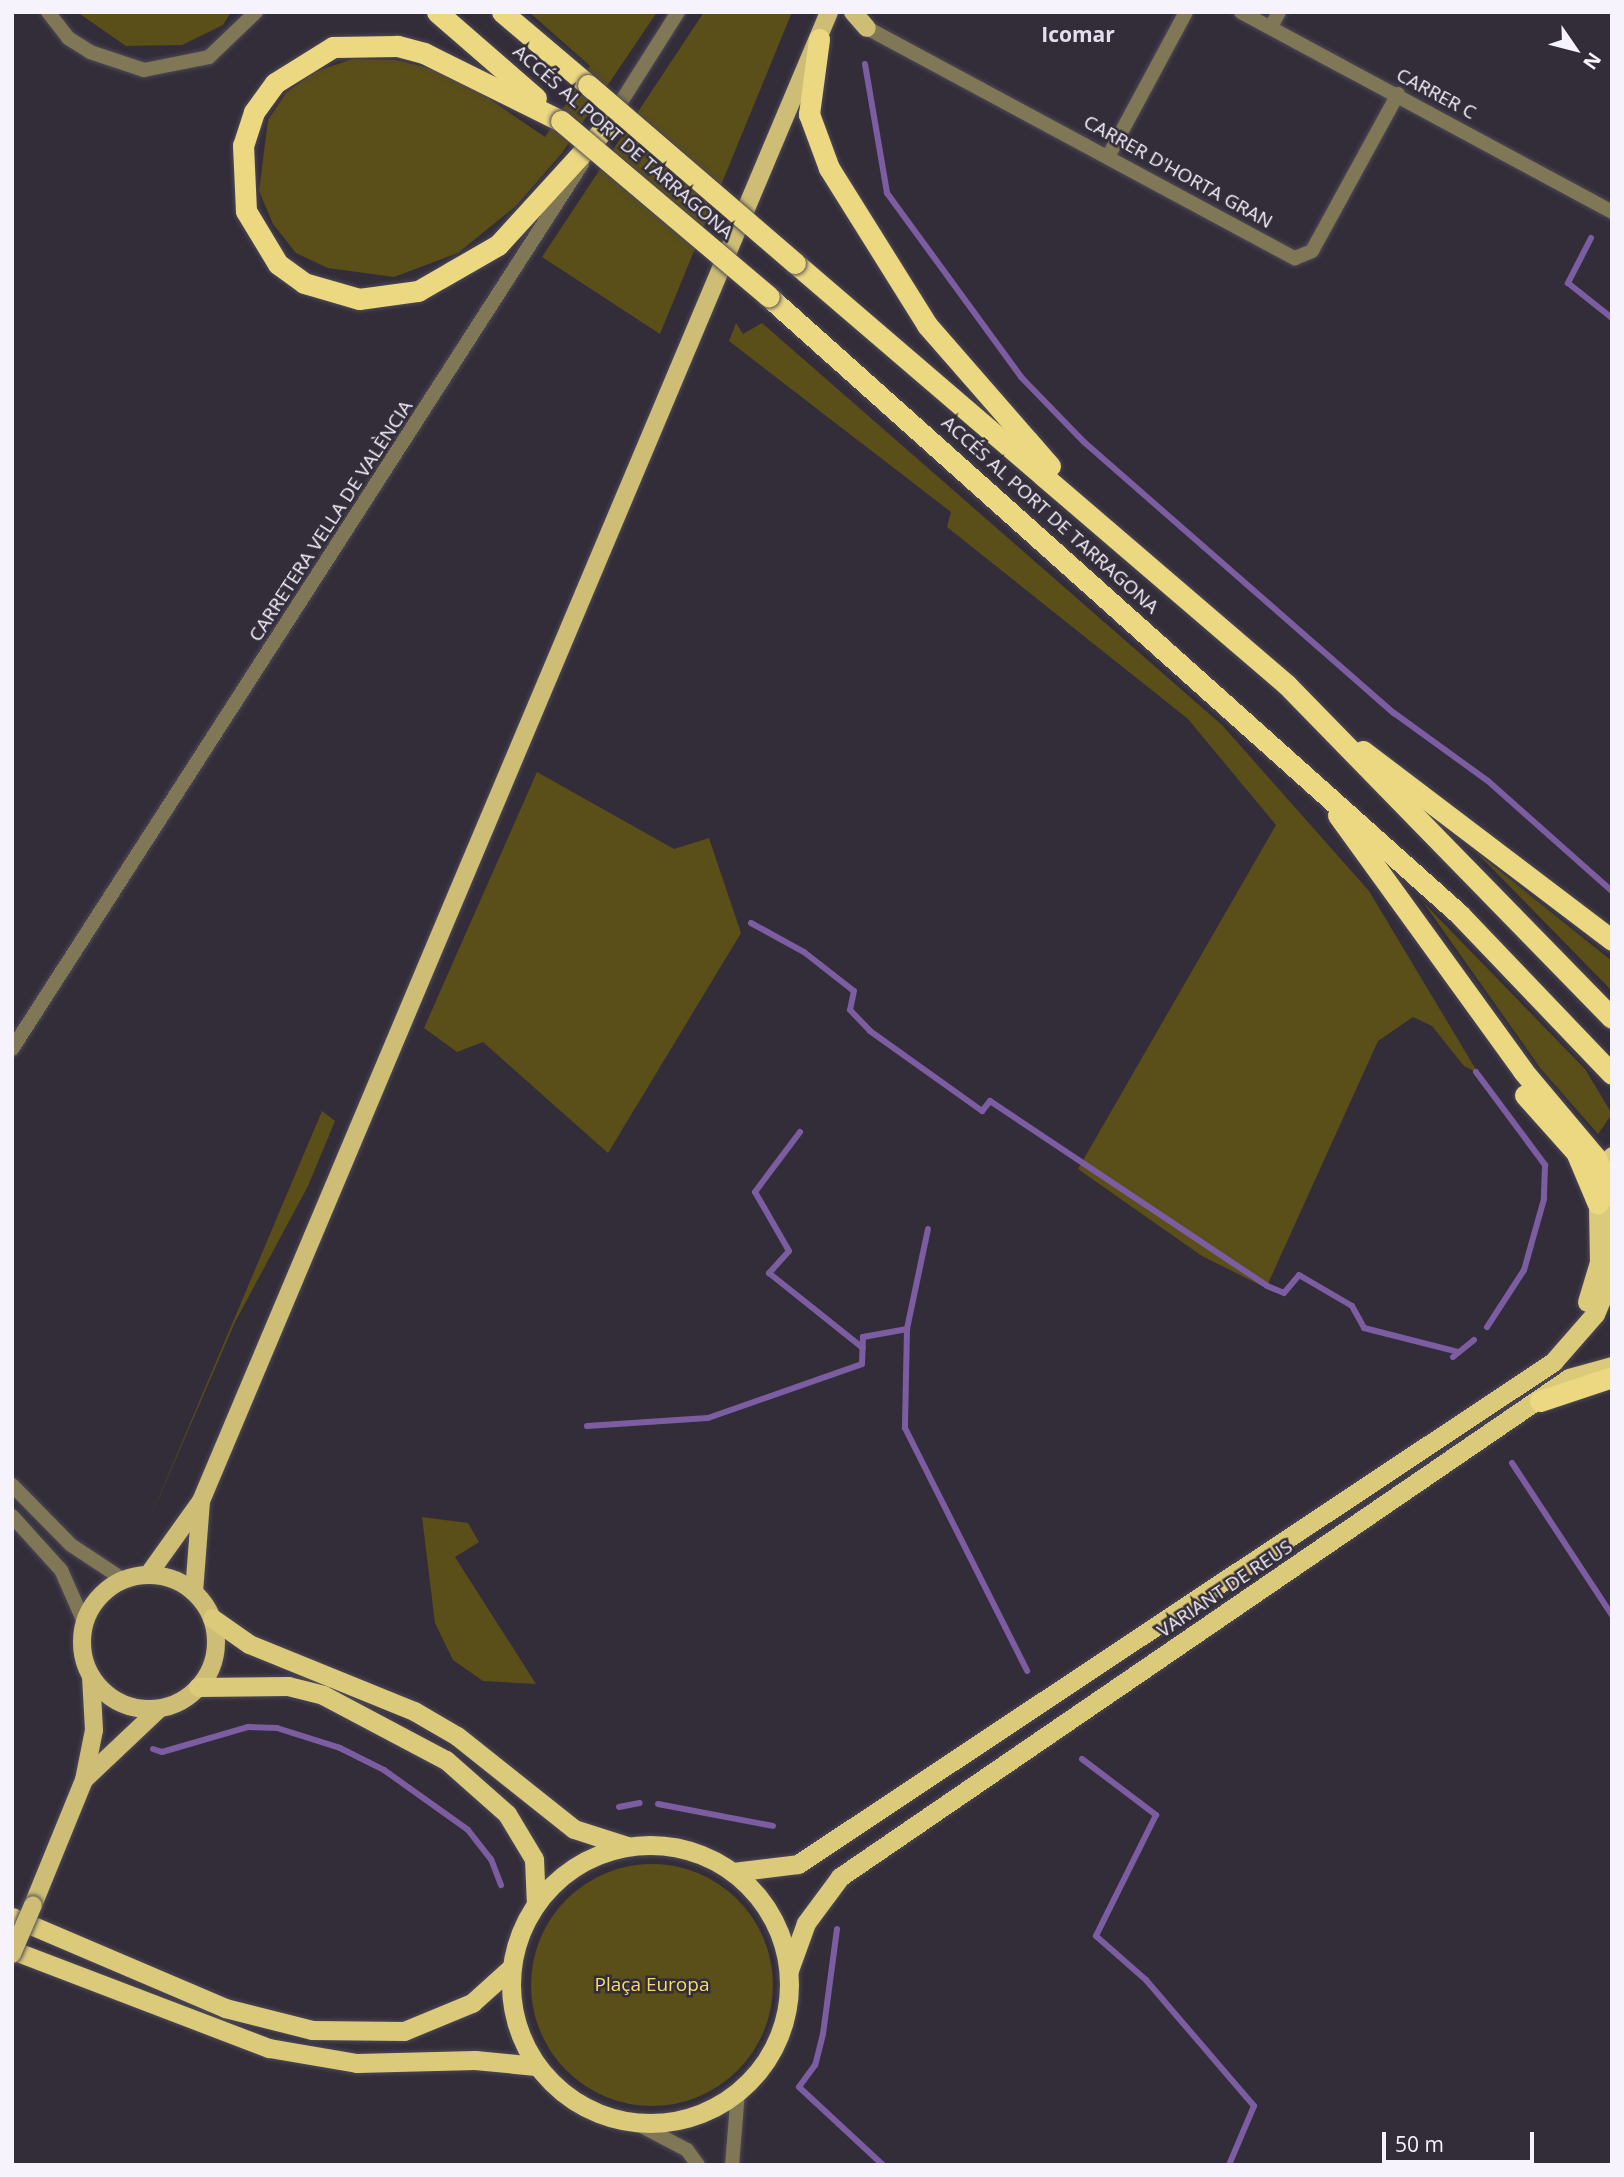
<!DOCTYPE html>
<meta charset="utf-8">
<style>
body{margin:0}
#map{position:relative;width:1624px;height:2177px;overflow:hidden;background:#332d3a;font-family:"Open Sans",sans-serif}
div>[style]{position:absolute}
.green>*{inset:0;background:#5a4e19}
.round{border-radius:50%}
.stream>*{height:6px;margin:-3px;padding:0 3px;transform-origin:3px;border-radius:3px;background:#7c5da2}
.roads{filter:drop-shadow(0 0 2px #4e4955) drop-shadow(0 0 2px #4e4955)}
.minor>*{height:14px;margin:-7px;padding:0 7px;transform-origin:7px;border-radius:7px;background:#7f7755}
.tertiary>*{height:14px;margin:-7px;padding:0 7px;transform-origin:7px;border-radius:7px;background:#7f7755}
.primary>*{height:18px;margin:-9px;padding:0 9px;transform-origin:9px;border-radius:9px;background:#cdbd75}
.primary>.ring{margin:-9px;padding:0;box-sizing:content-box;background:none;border:18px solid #cdbd75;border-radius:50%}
.trunk>*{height:19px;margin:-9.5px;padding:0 9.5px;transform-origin:9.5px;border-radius:9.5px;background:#dcca7b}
.trunk>.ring{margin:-9.5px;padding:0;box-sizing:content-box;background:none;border:19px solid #dcca7b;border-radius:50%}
.motorway>*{height:21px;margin:-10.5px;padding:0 10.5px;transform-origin:10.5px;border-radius:10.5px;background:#ecd881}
.bridges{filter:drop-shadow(0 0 2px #4e4955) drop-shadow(0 0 2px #4e4955)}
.primary-bridge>*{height:18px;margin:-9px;padding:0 9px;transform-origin:9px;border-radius:9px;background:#cdbd75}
.motorway-bridge>*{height:21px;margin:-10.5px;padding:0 10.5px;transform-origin:10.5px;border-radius:10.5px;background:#ecd881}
span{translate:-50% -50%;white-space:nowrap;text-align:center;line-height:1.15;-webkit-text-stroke:5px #332d3a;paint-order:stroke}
.street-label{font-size:19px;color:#f7f3fc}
.park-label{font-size:19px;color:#f6dc66}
.neighbourhood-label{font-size:21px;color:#e4ddee;font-weight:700}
.frame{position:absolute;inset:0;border:14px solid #f7f3fc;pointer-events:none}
.north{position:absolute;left:1540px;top:14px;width:70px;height:70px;-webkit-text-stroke:5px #332d3a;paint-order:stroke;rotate:125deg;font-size:19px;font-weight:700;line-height:28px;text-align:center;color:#f7f3fc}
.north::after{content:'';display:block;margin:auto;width:24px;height:32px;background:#f7f3fc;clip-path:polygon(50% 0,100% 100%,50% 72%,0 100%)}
.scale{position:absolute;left:1382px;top:2132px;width:152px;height:32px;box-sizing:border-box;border:4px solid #f7f3fc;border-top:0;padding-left:9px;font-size:21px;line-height:24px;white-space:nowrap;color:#f7f3fc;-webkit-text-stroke:5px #332d3a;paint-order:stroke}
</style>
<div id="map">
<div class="green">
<div style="clip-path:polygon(77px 12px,231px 12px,223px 25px,182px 45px,126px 46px)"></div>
<div style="clip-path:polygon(529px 12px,657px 12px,562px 153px,516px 206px,458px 253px,394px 277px,328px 268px,296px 253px,273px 224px,259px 191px,268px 120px,286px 93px,314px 72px,353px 59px,396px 60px,453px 74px,545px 137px,590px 66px)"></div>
<div style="clip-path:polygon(704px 12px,792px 12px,660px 334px,542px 257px)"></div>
<div style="clip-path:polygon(736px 323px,743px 334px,762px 323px,1222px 725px,1369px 891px,1478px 1073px,1464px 1066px,1432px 1026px,1413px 1017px,1378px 1041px,1266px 1288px,1202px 1256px,1078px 1169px,1276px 825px,1188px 719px,947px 527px,951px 512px,729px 341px)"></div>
<div style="clip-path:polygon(537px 772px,674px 849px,709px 838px,741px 933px,608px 1153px,483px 1042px,457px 1052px,424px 1028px)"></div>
<div style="clip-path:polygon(1476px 852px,1612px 961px,1612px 991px)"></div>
<div style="clip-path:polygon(1423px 902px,1585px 1069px,1612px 1114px,1598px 1134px,1541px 1069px)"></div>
<div style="clip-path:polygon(322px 1111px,335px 1121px,308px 1186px,235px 1322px,148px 1523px)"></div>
<div style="clip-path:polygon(422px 1517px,468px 1523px,479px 1542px,455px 1557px,536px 1684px,483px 1681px,453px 1660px,435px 1623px)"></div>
<div class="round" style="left:531px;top:1864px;width:242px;height:242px"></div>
</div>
<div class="stream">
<div style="left:865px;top:64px;width:131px;rotate:80.3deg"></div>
<div style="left:887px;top:193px;width:228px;rotate:53.9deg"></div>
<div style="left:1021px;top:377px;width:91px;rotate:45.9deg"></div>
<div style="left:1084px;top:442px;width:412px;rotate:41.2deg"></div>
<div style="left:1394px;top:713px;width:116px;rotate:35.9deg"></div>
<div style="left:1488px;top:781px;width:166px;rotate:41.6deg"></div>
<div style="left:1591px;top:238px;width:51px;rotate:117.1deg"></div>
<div style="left:1568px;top:283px;width:56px;rotate:38.5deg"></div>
<div style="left:751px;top:923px;width:60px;rotate:28.7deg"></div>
<div style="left:804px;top:952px;width:63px;rotate:38deg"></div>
<div style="left:854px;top:991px;width:19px;rotate:102deg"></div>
<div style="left:850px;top:1010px;width:29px;rotate:46deg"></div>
<div style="left:870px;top:1031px;width:138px;rotate:35.5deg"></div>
<div style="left:982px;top:1111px;width:13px;rotate:-51deg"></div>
<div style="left:990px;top:1101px;width:333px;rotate:33.7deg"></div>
<div style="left:1267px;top:1286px;width:18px;rotate:22deg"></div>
<div style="left:1284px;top:1293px;width:23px;rotate:-50deg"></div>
<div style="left:1299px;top:1275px;width:61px;rotate:30.3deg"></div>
<div style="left:1352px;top:1306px;width:25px;rotate:61deg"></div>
<div style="left:1364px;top:1328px;width:98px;rotate:14.2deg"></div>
<div style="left:1476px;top:1072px;width:116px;rotate:53.4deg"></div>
<div style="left:1545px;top:1165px;width:34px;rotate:92deg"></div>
<div style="left:1544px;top:1199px;width:74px;rotate:105.7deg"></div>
<div style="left:1524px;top:1270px;width:68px;rotate:123deg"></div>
<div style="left:800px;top:1132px;width:75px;rotate:126.9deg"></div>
<div style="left:755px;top:1192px;width:68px;rotate:60deg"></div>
<div style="left:789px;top:1251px;width:30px;rotate:132deg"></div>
<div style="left:769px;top:1273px;width:120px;rotate:38.6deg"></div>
<div style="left:928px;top:1229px;width:102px;rotate:101.9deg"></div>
<div style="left:907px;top:1329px;width:99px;rotate:91.2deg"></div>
<div style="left:905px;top:1428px;width:272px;rotate:63.3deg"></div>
<div style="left:1453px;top:1357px;width:27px;rotate:-39deg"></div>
<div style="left:587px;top:1426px;width:121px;rotate:-3.8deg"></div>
<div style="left:708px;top:1418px;width:163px;rotate:-19.3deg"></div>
<div style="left:862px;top:1364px;width:27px;rotate:-88deg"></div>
<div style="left:863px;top:1337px;width:45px;rotate:-10.3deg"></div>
<div style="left:1512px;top:1463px;width:182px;rotate:56.7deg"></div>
<div style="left:153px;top:1749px;width:9px;rotate:18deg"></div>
<div style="left:162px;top:1752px;width:90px;rotate:-16.2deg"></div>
<div style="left:248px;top:1727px;width:29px;rotate:2deg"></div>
<div style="left:277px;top:1728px;width:66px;rotate:17.6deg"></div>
<div style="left:340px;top:1748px;width:49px;rotate:26.6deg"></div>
<div style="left:384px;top:1770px;width:103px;rotate:35.5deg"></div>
<div style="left:468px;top:1830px;width:37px;rotate:52deg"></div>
<div style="left:491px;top:1859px;width:28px;rotate:69deg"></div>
<div style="left:1082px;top:1759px;width:93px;rotate:37.1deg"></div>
<div style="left:1156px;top:1815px;width:135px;rotate:116.4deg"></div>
<div style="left:1096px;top:1936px;width:67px;rotate:41.3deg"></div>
<div style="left:1146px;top:1980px;width:166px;rotate:49.4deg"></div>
<div style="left:1254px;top:2106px;width:64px;rotate:113deg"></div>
<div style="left:658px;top:1804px;width:117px;rotate:10.8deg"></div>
<div style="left:619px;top:1807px;width:21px;rotate:-11deg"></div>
<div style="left:837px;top:1929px;width:106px;rotate:97.6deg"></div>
<div style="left:823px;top:2034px;width:32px;rotate:104deg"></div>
<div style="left:815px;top:2065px;width:27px;rotate:126deg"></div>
<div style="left:799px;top:2087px;width:115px;rotate:42.9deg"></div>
</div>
<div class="roads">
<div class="minor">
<div style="left:48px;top:12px;width:33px;rotate:52deg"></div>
<div style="left:68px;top:38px;width:26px;rotate:32deg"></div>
<div style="left:90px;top:52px;width:57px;rotate:18.4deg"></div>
<div style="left:144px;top:70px;width:66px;rotate:-11.3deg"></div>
<div style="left:209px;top:57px;width:65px;rotate:-43.8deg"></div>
<div style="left:1241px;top:12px;width:421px;rotate:28.3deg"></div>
<div style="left:1271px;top:27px;width:17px;rotate:-62deg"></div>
<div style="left:867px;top:28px;width:486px;rotate:28.3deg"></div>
<div style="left:1295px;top:258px;width:18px;rotate:-22deg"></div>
<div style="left:1312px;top:251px;width:179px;rotate:-61.3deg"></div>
<div style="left:1109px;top:155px;width:162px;rotate:-61.7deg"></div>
<div style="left:12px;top:1485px;width:84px;rotate:45.5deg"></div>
<div style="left:71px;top:1545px;width:64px;rotate:33.4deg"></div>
<div style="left:12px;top:1516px;width:73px;rotate:47.8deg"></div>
<div style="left:61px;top:1570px;width:57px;rotate:66.1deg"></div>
</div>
<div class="tertiary">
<div style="left:600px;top:135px;width:146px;rotate:-57.6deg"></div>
<div style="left:12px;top:1049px;width:1053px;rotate:-57.22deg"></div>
<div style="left:636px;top:2123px;width:58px;rotate:27.9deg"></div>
<div style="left:687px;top:2150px;width:19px;rotate:54deg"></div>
<div style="left:732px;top:2165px;width:73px;rotate:-85.3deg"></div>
</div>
<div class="primary">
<div style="left:853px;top:12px;width:21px;rotate:49deg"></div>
<div class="ring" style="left:82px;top:1575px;width:116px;height:116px"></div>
<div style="left:148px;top:1575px;width:91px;rotate:-54.4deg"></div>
<div style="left:201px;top:1501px;width:1616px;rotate:-67.13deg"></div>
<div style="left:194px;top:1592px;width:91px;rotate:-85.6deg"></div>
<div style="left:84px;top:1780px;width:103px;rotate:-43.4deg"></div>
<div style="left:33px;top:1905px;width:135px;rotate:-67.8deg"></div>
<div style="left:84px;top:1780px;width:51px;rotate:-78.7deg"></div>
<div style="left:94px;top:1730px;width:53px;rotate:-93.2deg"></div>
</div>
<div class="trunk">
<div style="left:1611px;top:1265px;width:57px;rotate:-89deg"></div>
<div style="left:1587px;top:1302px;width:42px;rotate:-73.3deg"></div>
<div style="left:1599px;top:1262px;width:58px;rotate:-91deg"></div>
<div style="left:1598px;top:1204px;width:50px;rotate:-73.7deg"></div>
<div style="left:212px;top:1618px;width:45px;rotate:35.1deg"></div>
<div style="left:249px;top:1644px;width:178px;rotate:22.1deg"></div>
<div style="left:414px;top:1711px;width:50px;rotate:30.2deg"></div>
<div style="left:457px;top:1736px;width:149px;rotate:38.5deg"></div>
<div style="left:574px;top:1829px;width:56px;rotate:17.8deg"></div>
<div style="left:198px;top:1687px;width:90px;rotate:-0.6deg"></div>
<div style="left:288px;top:1686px;width:36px;rotate:14deg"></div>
<div style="left:323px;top:1695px;width:139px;rotate:27.9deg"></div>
<div style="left:446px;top:1760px;width:81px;rotate:41.5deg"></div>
<div style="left:507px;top:1814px;width:52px;rotate:59deg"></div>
<div style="left:534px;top:1859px;width:45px;rotate:87.5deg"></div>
<div class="ring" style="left:511px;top:1845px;width:259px;height:259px"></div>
<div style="left:733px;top:1872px;width:65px;rotate:-7deg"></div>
<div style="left:798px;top:1864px;width:907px;rotate:-33.62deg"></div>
<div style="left:1553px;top:1362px;width:64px;rotate:-48.8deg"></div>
<div style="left:1595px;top:1314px;width:41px;rotate:-67.2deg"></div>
<div style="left:12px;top:1917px;width:232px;rotate:23.1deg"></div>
<div style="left:225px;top:2008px;width:90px;rotate:14.2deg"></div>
<div style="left:312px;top:2030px;width:92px;rotate:0.6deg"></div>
<div style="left:404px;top:2031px;width:74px;rotate:-22.4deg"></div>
<div style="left:472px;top:2003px;width:54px;rotate:-42deg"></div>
<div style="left:12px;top:1950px;width:275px;rotate:20.9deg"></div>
<div style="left:269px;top:2048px;width:89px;rotate:9.7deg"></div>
<div style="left:357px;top:2063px;width:118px;rotate:-1.5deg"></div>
<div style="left:475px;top:2060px;width:61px;rotate:5.6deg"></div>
<div style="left:789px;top:1970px;width:50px;rotate:-70.1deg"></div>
<div style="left:806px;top:1923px;width:57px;rotate:-53.5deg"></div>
<div style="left:840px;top:1877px;width:883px;rotate:-34.39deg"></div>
<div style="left:1569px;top:1378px;width:45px;rotate:-15.6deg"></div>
</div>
<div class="motorway">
<div style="left:437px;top:12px;width:131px;rotate:41deg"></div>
<div style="left:502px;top:12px;width:113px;rotate:40.3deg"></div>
<div style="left:819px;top:39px;width:76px;rotate:97.6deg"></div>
<div style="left:809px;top:114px;width:58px;rotate:69.7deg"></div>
<div style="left:829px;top:168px;width:185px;rotate:58deg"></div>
<div style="left:927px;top:325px;width:187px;rotate:48.9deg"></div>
<div style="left:561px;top:121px;width:153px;rotate:-153.6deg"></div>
<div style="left:424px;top:53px;width:28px;rotate:-165deg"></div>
<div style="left:397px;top:46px;width:64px;rotate:179.1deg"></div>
<div style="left:333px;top:47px;width:68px;rotate:148.2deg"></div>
<div style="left:275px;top:83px;width:36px;rotate:126deg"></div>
<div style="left:254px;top:112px;width:35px;rotate:108deg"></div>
<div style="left:243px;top:145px;width:66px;rotate:87.4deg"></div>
<div style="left:246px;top:211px;width:62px;rotate:58.9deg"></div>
<div style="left:278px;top:264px;width:32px;rotate:36deg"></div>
<div style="left:304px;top:283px;width:57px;rotate:16.2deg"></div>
<div style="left:359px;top:299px;width:60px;rotate:-7.7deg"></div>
<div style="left:418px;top:291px;width:92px;rotate:-29.9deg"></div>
<div style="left:498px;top:245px;width:159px;rotate:-47.6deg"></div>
<div style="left:795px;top:263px;width:648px;rotate:40.62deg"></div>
<div style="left:1287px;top:685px;width:465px;rotate:45.7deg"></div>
<div style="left:769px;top:297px;width:926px;rotate:41.8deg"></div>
<div style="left:1459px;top:914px;width:221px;rotate:46.3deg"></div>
<div style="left:1363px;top:751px;width:313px;rotate:37.2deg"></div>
<div style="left:1338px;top:815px;width:316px;rotate:54.1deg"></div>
<div style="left:1523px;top:1071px;width:114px;rotate:50deg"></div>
<div style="left:1596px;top:1158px;width:41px;rotate:67.2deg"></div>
<div style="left:1525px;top:1095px;width:76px;rotate:48.2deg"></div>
<div style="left:1576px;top:1152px;width:56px;rotate:67.1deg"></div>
<div style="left:1540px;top:1401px;width:76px;rotate:-18.4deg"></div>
</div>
</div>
<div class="bridges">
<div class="primary-bridge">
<div style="left:12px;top:1954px;width:53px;rotate:-66.8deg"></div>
</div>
<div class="motorway-bridge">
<div style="left:588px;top:85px;width:273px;rotate:40.7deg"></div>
<div style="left:561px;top:121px;width:272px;rotate:40.2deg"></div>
</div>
</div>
<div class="street-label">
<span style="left:1436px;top:94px;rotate:28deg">CARRER C</span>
<span style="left:623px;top:142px;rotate:41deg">ACCÉS AL PORT DE TARRAGONA</span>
<span style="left:1178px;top:172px;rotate:29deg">CARRER D'HORTA GRAN</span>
<span style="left:1050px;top:515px;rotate:42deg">ACCÉS AL PORT DE TARRAGONA</span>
<span style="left:331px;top:521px;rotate:-57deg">CARRETERA VELLA DE VALÈNCIA</span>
<span style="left:1225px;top:1589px;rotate:-34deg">VARIANT DE REUS</span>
</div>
<div class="park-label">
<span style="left:652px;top:1985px">Plaça Europa</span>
</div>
<div class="neighbourhood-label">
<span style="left:1078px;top:34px">Icomar</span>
</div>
<div class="frame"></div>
<div class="north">N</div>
<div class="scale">50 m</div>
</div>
